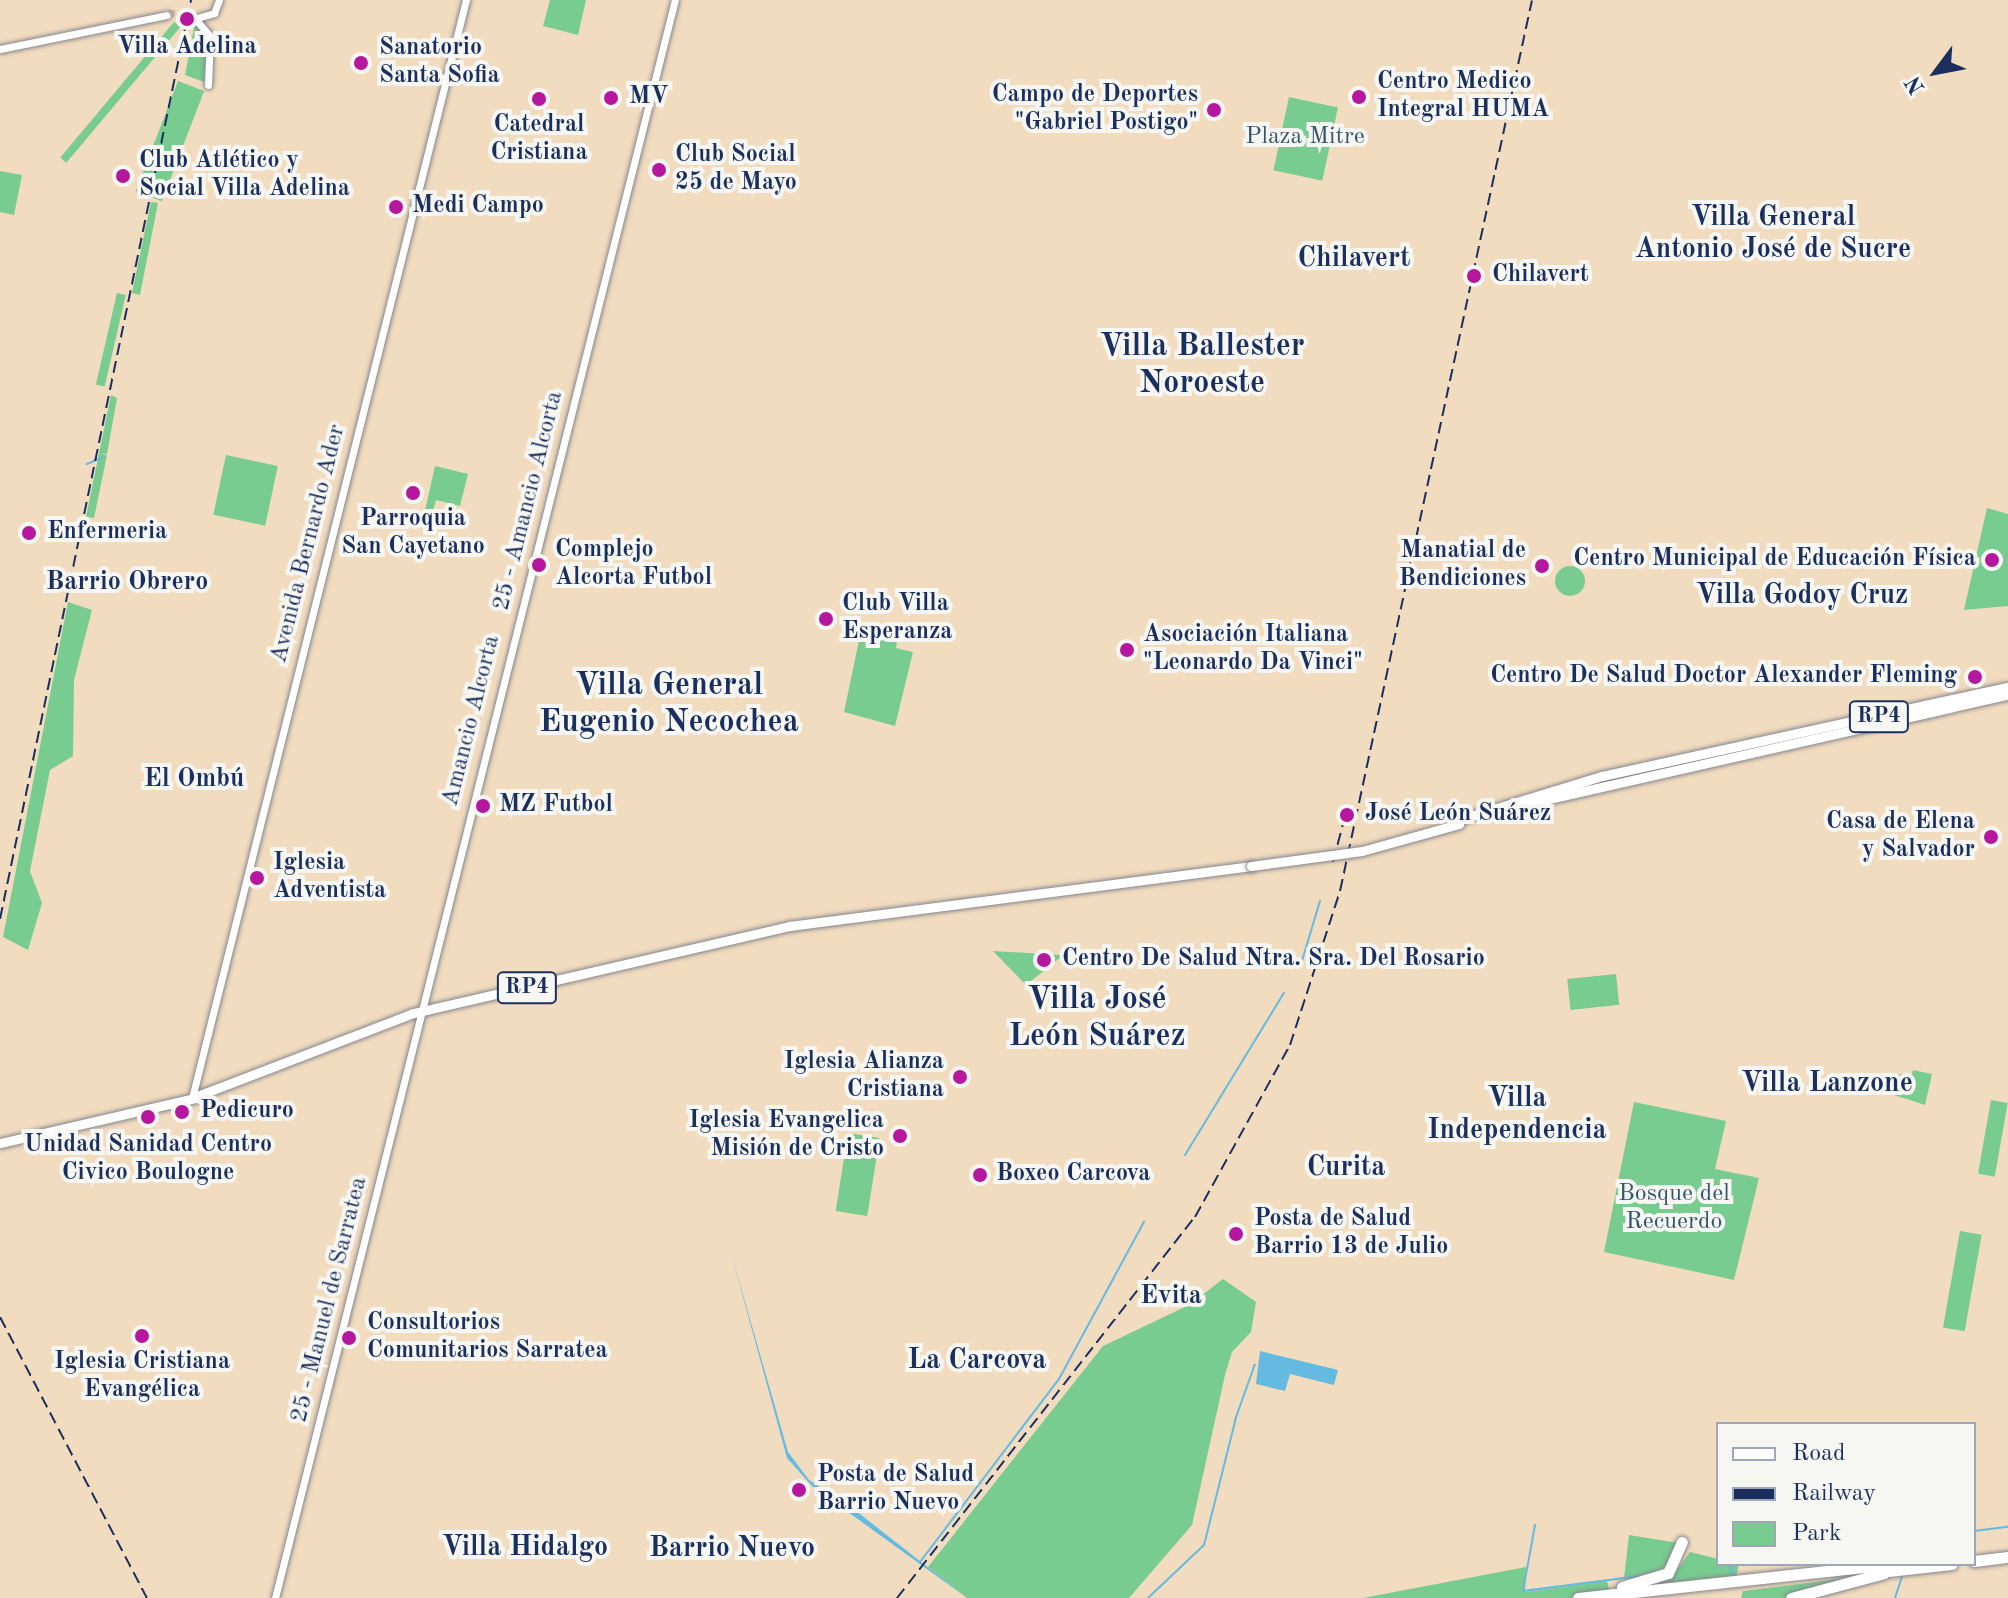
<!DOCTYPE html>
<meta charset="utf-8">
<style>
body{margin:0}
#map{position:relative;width:2008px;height:1598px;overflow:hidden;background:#f2dcbf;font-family:"Old Standard TT",serif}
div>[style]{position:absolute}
.green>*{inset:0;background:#78cc8f;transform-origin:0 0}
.round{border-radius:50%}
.water>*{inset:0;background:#65bae1}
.stream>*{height:2px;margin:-1px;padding:0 1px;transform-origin:1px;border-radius:1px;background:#65bae1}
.secondary-tunnel>*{height:7px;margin-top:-3.5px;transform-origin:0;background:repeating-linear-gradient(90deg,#c7b9ac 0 7px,transparent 0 10.5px)}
.roads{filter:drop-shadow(0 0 2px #86868e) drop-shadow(0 0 2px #86868e)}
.secondary>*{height:7px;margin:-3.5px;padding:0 3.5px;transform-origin:3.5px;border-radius:3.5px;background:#fff}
.primary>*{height:9px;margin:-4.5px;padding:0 4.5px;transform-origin:4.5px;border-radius:4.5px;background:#fff}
.motorway>*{height:11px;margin:-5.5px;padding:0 5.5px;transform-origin:5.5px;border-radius:5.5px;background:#fff}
.rail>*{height:2px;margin-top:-1px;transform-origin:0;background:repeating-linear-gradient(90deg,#1b2f5e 0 12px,transparent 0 18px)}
.bridges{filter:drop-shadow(0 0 2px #86868e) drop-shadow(0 0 2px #86868e)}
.primary-bridge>*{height:9px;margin:-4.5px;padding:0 4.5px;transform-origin:4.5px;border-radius:4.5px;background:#fff}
.dots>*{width:22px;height:22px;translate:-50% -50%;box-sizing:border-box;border:4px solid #f6f6f2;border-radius:50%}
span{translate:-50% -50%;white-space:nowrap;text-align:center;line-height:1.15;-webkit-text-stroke:8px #f6f6f2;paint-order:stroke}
.shield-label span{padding:2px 6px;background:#f6f6f2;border:2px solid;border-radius:6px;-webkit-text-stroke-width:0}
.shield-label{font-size:22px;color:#1b2f5e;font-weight:700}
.poi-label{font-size:24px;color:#1b2f5e;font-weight:700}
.left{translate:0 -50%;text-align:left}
.right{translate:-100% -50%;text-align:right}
.park-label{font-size:24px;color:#32566a}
.street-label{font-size:24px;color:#1b2f5e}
.neighbourhood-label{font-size:26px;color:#1b2f5e;font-weight:700}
.quarter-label{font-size:28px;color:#1b2f5e;font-weight:700}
.district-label{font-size:32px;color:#1b2f5e;font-weight:700}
.legend{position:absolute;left:1716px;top:1422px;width:260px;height:144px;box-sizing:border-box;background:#f6f6f2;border:2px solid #9ea6b7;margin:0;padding:10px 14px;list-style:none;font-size:24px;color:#1b2f5e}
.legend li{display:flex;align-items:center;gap:16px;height:40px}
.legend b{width:40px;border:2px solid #9ea6b7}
.north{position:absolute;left:1896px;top:32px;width:80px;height:80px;-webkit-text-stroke:6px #f6f6f2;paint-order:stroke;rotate:238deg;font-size:22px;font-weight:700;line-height:32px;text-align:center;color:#1b2f5e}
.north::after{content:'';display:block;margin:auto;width:28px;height:36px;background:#1b2f5e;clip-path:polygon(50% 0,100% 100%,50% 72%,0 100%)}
</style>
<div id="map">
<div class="green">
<div style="clip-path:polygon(550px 0,586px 0,578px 35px,543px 26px)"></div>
<div style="left:174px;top:22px;width:8px;height:177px;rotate:40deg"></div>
<div style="clip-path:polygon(195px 23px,208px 33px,204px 82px,185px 75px)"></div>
<div style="left:178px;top:81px;width:28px;height:118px;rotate:21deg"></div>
<div style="left:1289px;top:97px;width:50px;height:75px;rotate:12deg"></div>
<div style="clip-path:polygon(0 171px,22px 175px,14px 215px,0 212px)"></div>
<div style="clip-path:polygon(151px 202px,158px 203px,140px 295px,132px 293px)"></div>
<div style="left:117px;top:293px;width:9px;height:94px;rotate:13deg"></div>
<div style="clip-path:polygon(111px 395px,117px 398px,107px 454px,99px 453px,107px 455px,94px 518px,86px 517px)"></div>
<div style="left:226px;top:455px;width:53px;height:61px;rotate:12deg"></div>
<div style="clip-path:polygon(435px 466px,468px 474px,460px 506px,436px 500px,429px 526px,422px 524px)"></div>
<div style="clip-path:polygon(1987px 508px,2008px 514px,2008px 606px,1964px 610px)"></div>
<div class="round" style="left:1555px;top:566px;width:30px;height:30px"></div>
<div style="clip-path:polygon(68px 602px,92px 610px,74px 680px,73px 756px,50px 770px,30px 871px,42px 903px,28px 950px,3px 937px)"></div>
<div style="clip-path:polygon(862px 626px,898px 634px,896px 648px,913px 652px,895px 726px,844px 712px)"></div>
<div style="clip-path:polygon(993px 951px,1061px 955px,1061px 957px,1026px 985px)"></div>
<div style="left:1616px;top:974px;width:31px;height:49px;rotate:84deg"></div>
<div style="clip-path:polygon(1913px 1070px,1932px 1074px,1925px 1105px,1894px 1095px,1898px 1074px,1911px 1076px)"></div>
<div style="left:1991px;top:1100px;width:17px;height:75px;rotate:10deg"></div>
<div style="clip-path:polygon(1634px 1102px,1726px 1121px,1715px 1169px,1759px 1178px,1734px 1280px,1604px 1252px)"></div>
<div style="left:848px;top:1133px;width:32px;height:79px;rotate:9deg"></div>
<div style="left:1960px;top:1231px;width:22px;height:98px;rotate:10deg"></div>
<div style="clip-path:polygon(1223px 1279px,1256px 1302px,1251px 1332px,1232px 1352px,1225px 1375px,1192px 1525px,1129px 1598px,967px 1598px,928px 1567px,1103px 1346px,1189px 1305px)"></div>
<div style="clip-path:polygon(1629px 1535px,1679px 1543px,1665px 1571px,1624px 1578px)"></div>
<div style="clip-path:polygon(1690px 1552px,1739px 1564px,1736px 1578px,1613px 1590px,1674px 1574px)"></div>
<div style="clip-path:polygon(1526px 1567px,1525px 1592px,1607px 1581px,1611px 1598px,1363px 1598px)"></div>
<div style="clip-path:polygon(1855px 1577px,1788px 1598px,1741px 1598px,1743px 1591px)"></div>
</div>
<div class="water">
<div style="clip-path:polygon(731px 1253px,788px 1452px,809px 1480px,851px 1507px,967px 1598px,812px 1486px,787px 1458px)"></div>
<div style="clip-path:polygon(1260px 1351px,1338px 1370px,1334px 1385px,1290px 1374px,1285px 1391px,1256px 1384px)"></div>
</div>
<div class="stream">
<div style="left:87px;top:464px;width:17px;rotate:-24deg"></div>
<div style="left:1301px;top:964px;width:66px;rotate:-73.2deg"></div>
<div style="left:1185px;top:1155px;width:190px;rotate:-58.6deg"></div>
<div style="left:1235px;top:1420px;width:59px;rotate:-70.3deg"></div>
<div style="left:1535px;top:1525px;width:67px;rotate:100.3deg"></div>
<div style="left:1523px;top:1591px;width:118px;rotate:-7.3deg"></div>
<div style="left:1974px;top:1531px;width:34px;rotate:-7deg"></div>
<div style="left:920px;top:1562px;width:230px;rotate:-52.8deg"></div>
<div style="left:1059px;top:1379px;width:179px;rotate:-61.6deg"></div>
<div style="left:1728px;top:1564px;width:13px;rotate:61deg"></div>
<div style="left:1148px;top:1598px;width:77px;rotate:-43.4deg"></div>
<div style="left:1204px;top:1545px;width:131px;rotate:-75.9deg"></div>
<div style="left:1895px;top:1598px;width:23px;rotate:-72deg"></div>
</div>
<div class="secondary-tunnel">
<div style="left:168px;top:12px;width:30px;rotate:12deg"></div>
</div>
<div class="roads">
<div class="secondary">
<div style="left:197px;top:18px;width:18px;rotate:-16deg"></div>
<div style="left:214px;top:13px;width:14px;rotate:-69deg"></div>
<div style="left:196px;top:20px;width:21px;rotate:49deg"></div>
<div style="left:210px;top:36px;width:49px;rotate:92.3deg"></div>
<div style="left:0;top:49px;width:170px;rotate:-11.5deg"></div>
<div style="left:192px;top:1098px;width:1132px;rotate:-75.99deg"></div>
<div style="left:275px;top:1598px;width:1647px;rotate:-75.95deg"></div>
</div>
<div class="primary">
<div style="left:1531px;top:803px;width:489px;rotate:-12.8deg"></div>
<div style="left:1511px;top:808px;width:17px"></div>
<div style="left:1448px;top:823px;width:161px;rotate:-17deg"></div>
<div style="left:1602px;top:776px;width:416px;rotate:-12.4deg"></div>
<div style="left:192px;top:1098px;width:237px;rotate:-21deg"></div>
<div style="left:413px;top:1013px;width:387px;rotate:-13deg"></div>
<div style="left:790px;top:926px;width:465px;rotate:-7.4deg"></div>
<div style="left:0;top:1143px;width:200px;rotate:-13deg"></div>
</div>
<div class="motorway">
<div style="left:1974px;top:1561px;width:34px;rotate:-7deg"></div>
<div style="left:1879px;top:1572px;width:73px;rotate:-6.3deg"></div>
<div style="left:1622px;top:1587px;width:48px;rotate:-16.9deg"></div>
<div style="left:1668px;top:1573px;width:34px;rotate:-66deg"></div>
<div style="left:1578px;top:1598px;width:313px;rotate:-6.2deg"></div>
<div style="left:1791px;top:1598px;width:96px;rotate:-15deg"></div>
</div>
</div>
<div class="rail">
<div style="left:1333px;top:862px;width:43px;rotate:-75.3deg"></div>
<div style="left:0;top:919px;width:939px;rotate:-78.26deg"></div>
<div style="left:0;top:1317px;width:317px;rotate:62.4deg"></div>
<div style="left:897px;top:1598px;width:484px;rotate:-52deg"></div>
<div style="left:1195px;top:1217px;width:196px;rotate:-61.1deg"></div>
<div style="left:1290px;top:1045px;width:162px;rotate:-72deg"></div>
<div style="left:1340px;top:891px;width:911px;rotate:-77.84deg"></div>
</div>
<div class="bridges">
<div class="primary-bridge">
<div style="left:1251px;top:866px;width:112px;rotate:-7.7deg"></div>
<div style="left:1362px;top:851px;width:101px;rotate:-15.6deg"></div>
</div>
</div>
<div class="dots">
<div style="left:187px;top:19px;background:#b5179e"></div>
<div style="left:361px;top:63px;background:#b5179e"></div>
<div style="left:1359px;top:97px;background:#b5179e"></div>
<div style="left:611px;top:98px;background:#b5179e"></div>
<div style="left:539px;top:99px;background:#b5179e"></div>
<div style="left:1214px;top:110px;background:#b5179e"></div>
<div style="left:659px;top:170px;background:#b5179e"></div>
<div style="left:123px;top:176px;background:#b5179e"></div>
<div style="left:396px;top:207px;background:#b5179e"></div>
<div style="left:1474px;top:276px;background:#b5179e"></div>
<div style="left:413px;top:493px;background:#b5179e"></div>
<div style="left:29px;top:533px;background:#b5179e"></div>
<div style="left:1992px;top:560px;background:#b5179e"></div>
<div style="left:539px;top:565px;background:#b5179e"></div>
<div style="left:1542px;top:566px;background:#b5179e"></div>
<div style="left:826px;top:619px;background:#b5179e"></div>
<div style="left:1127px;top:650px;background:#b5179e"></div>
<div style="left:1975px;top:677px;background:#b5179e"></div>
<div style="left:483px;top:806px;background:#b5179e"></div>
<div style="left:1347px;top:815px;background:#b5179e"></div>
<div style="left:1991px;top:837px;background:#b5179e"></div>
<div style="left:257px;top:878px;background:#b5179e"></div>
<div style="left:1044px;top:960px;background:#b5179e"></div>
<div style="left:960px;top:1077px;background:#b5179e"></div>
<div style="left:182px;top:1112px;background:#b5179e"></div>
<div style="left:148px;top:1117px;background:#b5179e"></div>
<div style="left:900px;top:1136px;background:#b5179e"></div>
<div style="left:980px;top:1175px;background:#b5179e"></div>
<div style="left:1236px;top:1234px;background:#b5179e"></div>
<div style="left:142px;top:1336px;background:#b5179e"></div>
<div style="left:349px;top:1338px;background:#b5179e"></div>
<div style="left:799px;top:1490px;background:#b5179e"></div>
</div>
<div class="shield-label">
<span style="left:1879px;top:717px">RP4</span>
<span style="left:527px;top:988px">RP4</span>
</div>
<div class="poi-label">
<span style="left:187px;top:48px">Villa Adelina</span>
<span class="left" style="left:379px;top:63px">Sanatorio<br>Santa Sofia</span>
<span class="left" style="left:1377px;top:97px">Centro Medico<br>Integral HUMA</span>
<span class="right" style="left:1198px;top:110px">Campo de Deportes<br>"Gabriel Postigo"</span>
<span class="left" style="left:629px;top:98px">MV</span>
<span style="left:539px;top:140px">Catedral<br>Cristiana</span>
<span class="left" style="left:675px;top:170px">Club Social<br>25 de Mayo</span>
<span class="left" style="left:139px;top:176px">Club Atlético y<br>Social Villa Adelina</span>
<span class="left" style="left:412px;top:207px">Medi Campo</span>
<span class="left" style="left:1492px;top:276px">Chilavert</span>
<span style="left:413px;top:534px">Parroquia<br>San Cayetano</span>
<span class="left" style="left:47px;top:533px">Enfermeria</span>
<span class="left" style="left:555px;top:565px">Complejo<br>Alcorta Futbol</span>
<span class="right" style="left:1526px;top:566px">Manatial de<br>Bendiciones</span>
<span class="right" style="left:1976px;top:560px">Centro Municipal de Educación Física</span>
<span class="left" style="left:842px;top:619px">Club Villa<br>Esperanza</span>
<span class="left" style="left:1143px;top:650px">Asociación Italiana<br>"Leonardo Da Vinci"</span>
<span class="right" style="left:1957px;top:677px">Centro De Salud Doctor Alexander Fleming</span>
<span class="left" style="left:499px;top:806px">MZ Futbol</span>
<span class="left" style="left:1365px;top:815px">José León Suárez</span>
<span class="right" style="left:1975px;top:837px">Casa de Elena<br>y Salvador</span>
<span class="left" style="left:273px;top:878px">Iglesia<br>Adventista</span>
<span class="left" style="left:1062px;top:960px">Centro De Salud Ntra. Sra. Del Rosario</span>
<span class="right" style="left:944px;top:1077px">Iglesia Alianza<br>Cristiana</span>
<span class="left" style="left:200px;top:1112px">Pedicuro</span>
<span class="right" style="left:884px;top:1136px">Iglesia Evangelica<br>Misión de Cristo</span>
<span style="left:148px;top:1160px">Unidad Sanidad Centro<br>Civico Boulogne</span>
<span class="left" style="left:996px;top:1175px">Boxeo Carcova</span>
<span class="left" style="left:1254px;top:1234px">Posta de Salud<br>Barrio 13 de Julio</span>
<span class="left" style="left:367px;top:1338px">Consultorios<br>Comunitarios Sarratea</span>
<span style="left:142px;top:1377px">Iglesia Cristiana<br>Evangélica</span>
<span class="left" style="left:817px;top:1490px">Posta de Salud<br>Barrio Nuevo</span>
</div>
<div class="park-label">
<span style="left:1305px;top:138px">Plaza Mitre</span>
<span style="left:1674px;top:1209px">Bosque del<br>Recuerdo</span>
</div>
<div class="street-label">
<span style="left:529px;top:501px;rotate:-76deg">25 - Amancio Alcorta</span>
<span style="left:309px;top:544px;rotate:-76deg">Avenida Bernardo Ader</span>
<span style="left:472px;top:721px;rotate:-76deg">Amancio Alcorta</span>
<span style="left:330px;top:1300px;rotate:-76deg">25 - Manuel de Sarratea</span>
</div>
<div class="neighbourhood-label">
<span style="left:127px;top:583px">Barrio Obrero</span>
<span style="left:194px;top:780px">El Ombú</span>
<span style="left:1171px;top:1297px">Evita</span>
</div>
<div class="quarter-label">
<span style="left:1773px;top:234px">Villa General<br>Antonio José de Sucre</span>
<span style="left:1354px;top:259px">Chilavert</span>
<span style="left:1802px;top:596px">Villa Godoy Cruz</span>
<span style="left:1827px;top:1084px">Villa Lanzone</span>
<span style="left:1517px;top:1115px">Villa<br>Independencia</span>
<span style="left:1346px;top:1168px">Curita</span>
<span style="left:977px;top:1361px">La Carcova</span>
<span style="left:525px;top:1548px">Villa Hidalgo</span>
<span style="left:732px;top:1549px">Barrio Nuevo</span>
</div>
<div class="district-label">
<span style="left:1202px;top:366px">Villa Ballester<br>Noroeste</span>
<span style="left:669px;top:705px">Villa General<br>Eugenio Necochea</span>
<span style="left:1097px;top:1019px">Villa José<br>León Suárez</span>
</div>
<ul class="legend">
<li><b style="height:10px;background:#fff"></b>Road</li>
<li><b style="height:10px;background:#1b2f5e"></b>Railway</li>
<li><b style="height:22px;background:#78cc8f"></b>Park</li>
</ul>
<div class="north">N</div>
</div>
